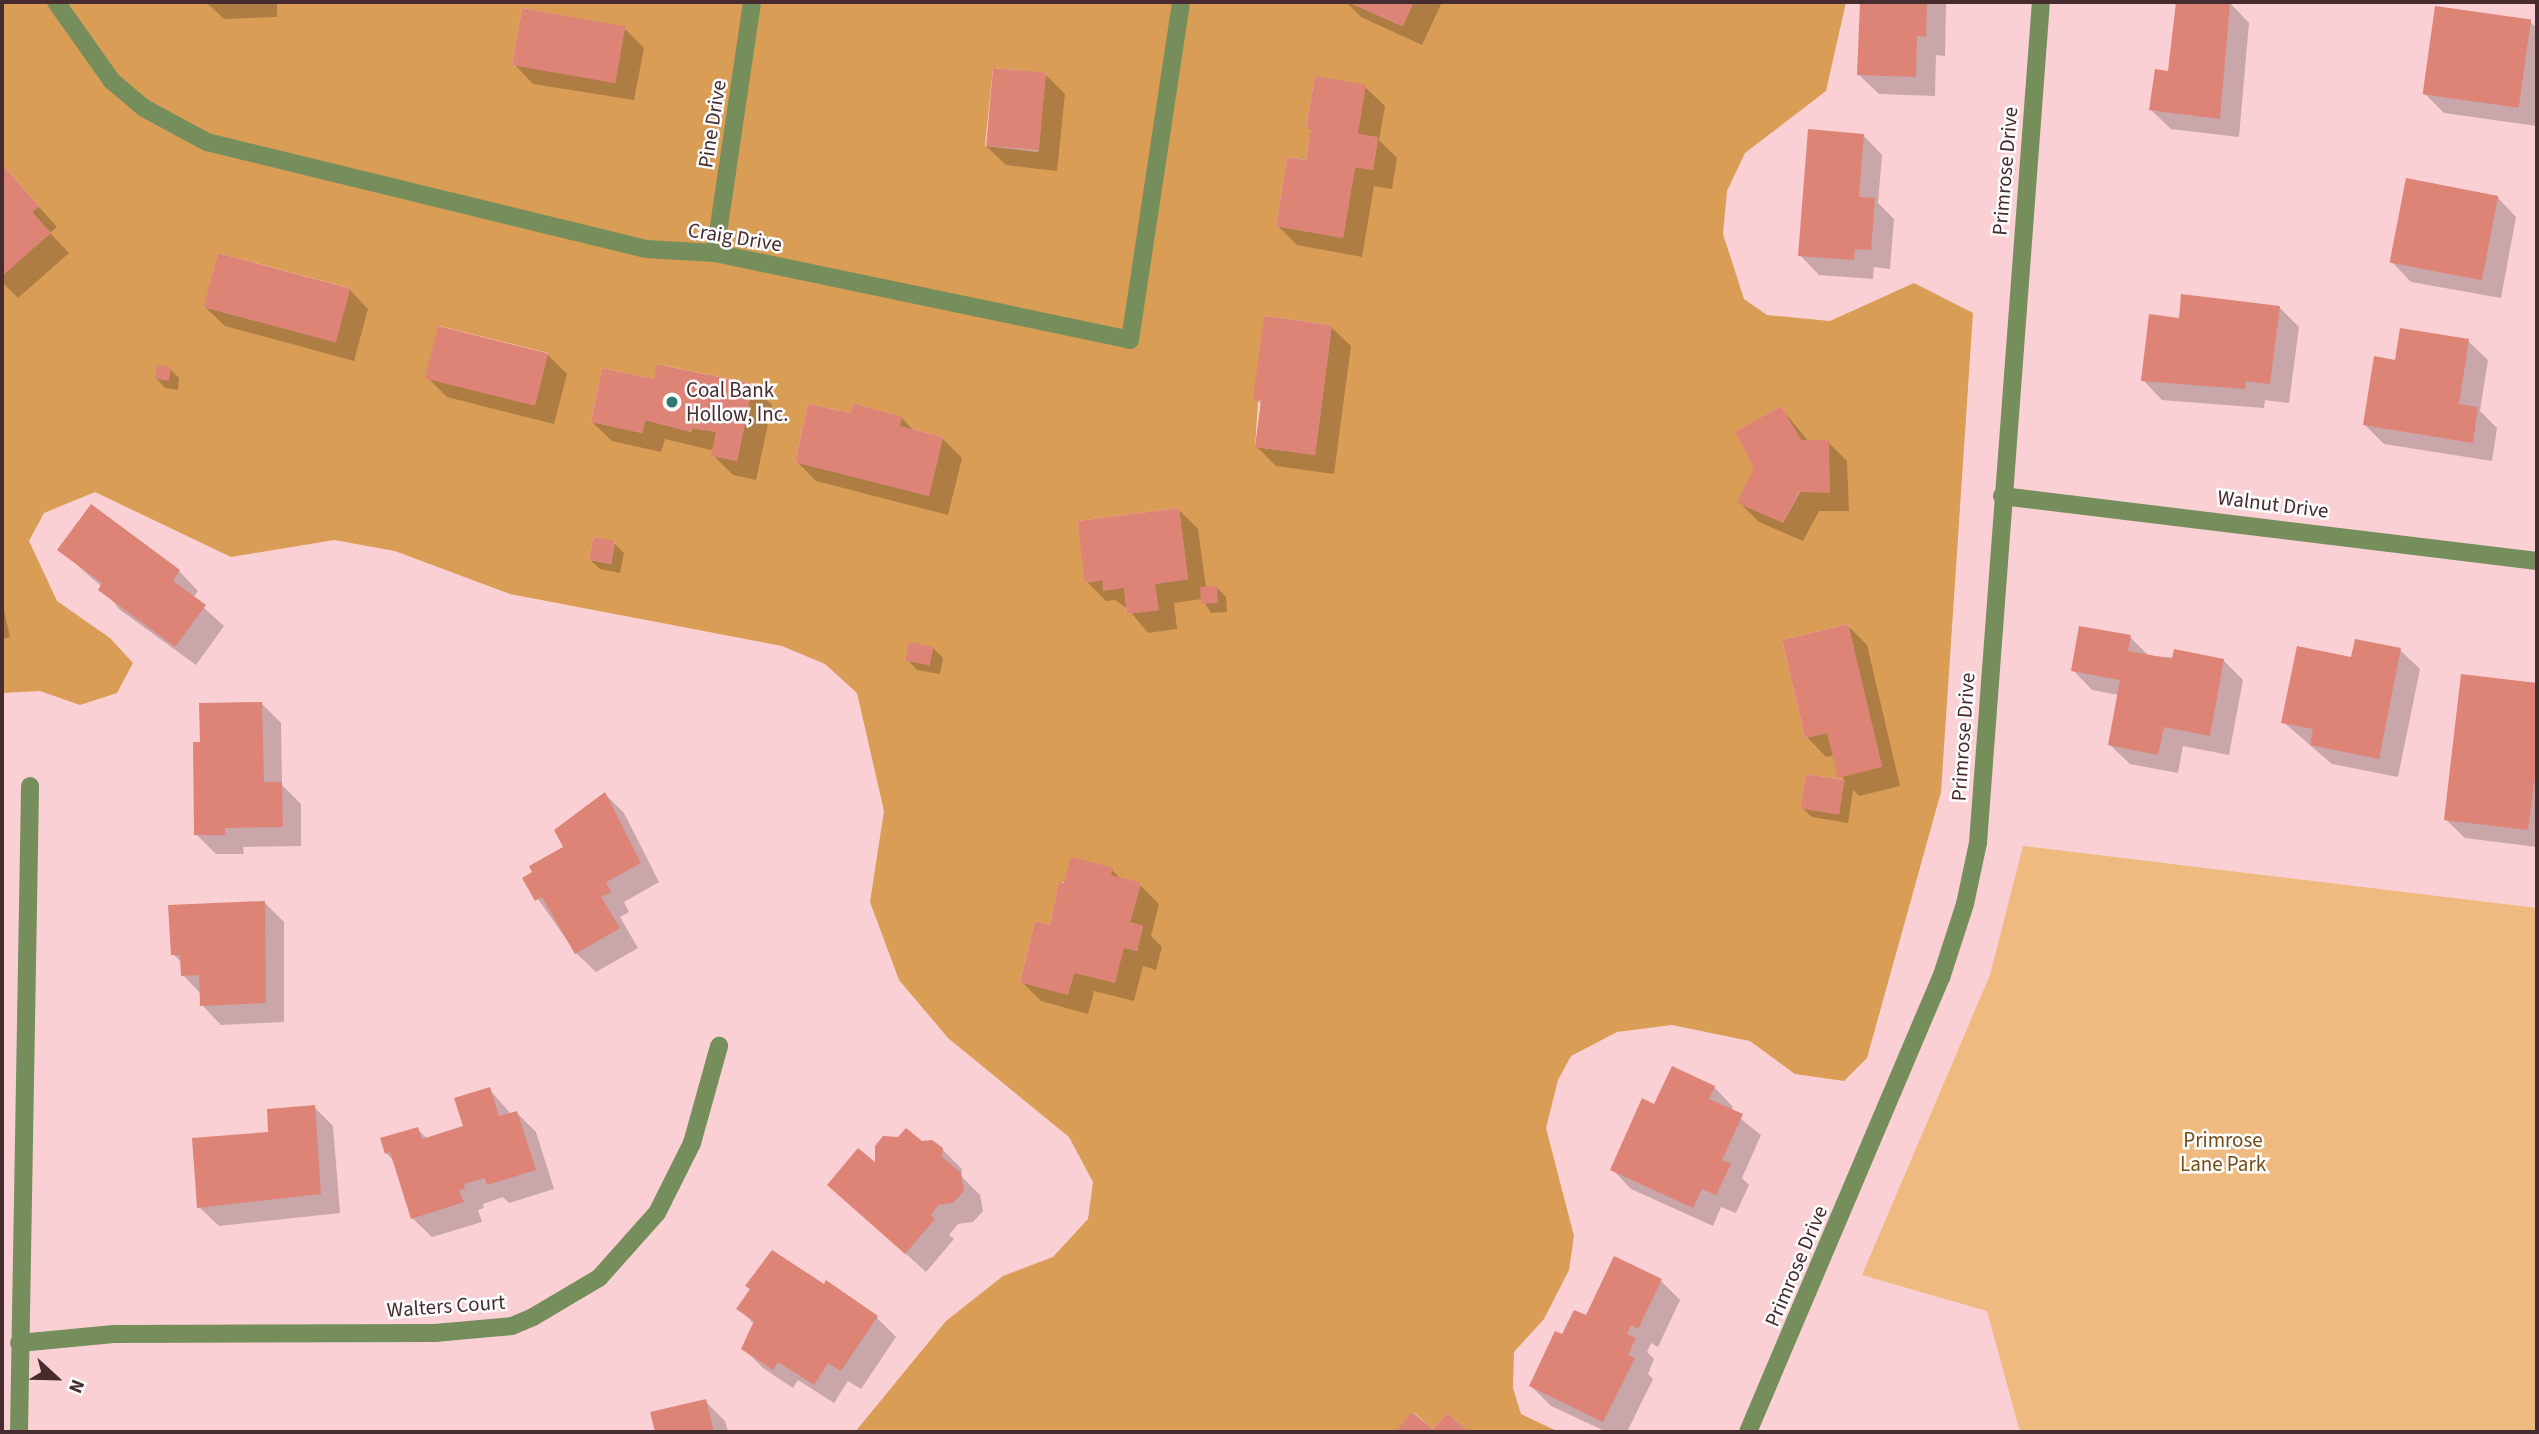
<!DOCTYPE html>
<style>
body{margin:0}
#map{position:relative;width:2539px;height:1434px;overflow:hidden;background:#fbd0d5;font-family:"Source Sans 3",sans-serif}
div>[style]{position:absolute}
.green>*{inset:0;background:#eeba7f}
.forest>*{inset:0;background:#d99d55}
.shadow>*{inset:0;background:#0003}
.building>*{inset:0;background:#de8476;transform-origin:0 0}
.minor>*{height:18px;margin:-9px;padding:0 9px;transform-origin:9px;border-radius:9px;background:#758e5b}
.dots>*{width:19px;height:19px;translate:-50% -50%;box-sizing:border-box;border:4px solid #fdfdfd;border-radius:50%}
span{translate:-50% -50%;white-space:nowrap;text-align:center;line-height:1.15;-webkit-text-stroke:5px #fdfdfd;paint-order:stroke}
.street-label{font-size:21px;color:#462b2f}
.poi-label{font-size:21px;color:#462b2f}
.left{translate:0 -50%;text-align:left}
.park-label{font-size:21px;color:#754d17}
.frame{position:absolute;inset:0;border:4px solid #462b2f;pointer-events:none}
.north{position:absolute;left:21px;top:1343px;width:70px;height:70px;-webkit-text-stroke:5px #fdfdfd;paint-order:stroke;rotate:112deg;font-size:19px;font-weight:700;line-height:28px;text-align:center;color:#462b2f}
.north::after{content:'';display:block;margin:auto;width:24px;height:32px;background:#462b2f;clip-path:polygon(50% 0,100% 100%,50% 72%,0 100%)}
</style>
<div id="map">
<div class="green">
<div style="clip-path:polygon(2023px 846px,2537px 908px,2537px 1432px,2020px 1432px,1987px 1311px,1862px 1275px,1990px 975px)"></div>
</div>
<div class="forest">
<div style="clip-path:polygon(evenodd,2px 2px,1348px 2px,1402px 26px,1414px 2px,1846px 2px,1826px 91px,1745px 153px,1727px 191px,1723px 234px,1744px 299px,1767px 315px,1830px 321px,1914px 283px,1973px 313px,1941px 792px,1867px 1058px,1844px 1081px,1795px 1074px,1750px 1041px,1672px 1025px,1617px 1032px,1571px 1056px,1558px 1080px,1546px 1128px,1574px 1236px,1569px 1270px,1544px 1319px,1514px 1352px,1513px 1388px,1521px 1414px,1559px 1432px,1470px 1432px,1447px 1413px,1433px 1429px,1413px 1412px,1395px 1432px,855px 1432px,946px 1321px,1003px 1276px,1053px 1257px,1088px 1219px,1093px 1182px,1069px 1137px,948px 1038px,899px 980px,870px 902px,884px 811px,857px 693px,825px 664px,782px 646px,510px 594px,395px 551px,334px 540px,231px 557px,95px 492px,44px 513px,29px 541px,57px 601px,110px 638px,133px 663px,117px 693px,80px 705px,40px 691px,2px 693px,2px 276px,50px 233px,32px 212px,39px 206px,2px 164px,2px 2px,522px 8px,625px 27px,615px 81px,512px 65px,522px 8px,2px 2px,993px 68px,1046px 73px,1038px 152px,985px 146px,993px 68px,2px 2px,1315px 76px,1358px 134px,1378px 138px,1373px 170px,1355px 167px,1343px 238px,1276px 226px,1287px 157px,1306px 160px,1311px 128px,1306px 127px,1315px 76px,2px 2px,218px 253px,349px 288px,335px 342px,204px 307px,218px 253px,2px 2px,1264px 316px,1332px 325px,1315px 455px,1255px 447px,1264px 316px,2px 2px,439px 326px,548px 353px,535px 405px,426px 378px,439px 326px,2px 2px,658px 364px,753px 384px,737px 461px,712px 456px,716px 432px,692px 428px,691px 432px,645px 420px,642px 433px,591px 422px,602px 368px,654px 379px,658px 364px,2px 2px,853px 403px,902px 417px,899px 426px,943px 437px,929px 496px,795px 462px,808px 404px,850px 413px,853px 403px,2px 2px,1781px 406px,1801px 440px,1829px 440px,1783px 523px,1736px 432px,1781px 406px,2px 2px,1179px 508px,1188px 579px,1155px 584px,1158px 610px,1127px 614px,1124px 588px,1102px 580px,1086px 583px,1077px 521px,1179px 508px,2px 2px,593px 537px,615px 542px,611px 564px,589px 560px,593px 537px,2px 2px,1848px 624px,1882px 767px,1827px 733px,1805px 738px,1782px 640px,1848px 624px,2px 2px,1806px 774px,1844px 780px,1839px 814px,1801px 808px,1806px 774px,2px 2px,1059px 882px,1141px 883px,1130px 922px,1143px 926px,1137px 951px,1124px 948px,1074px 973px,1068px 995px,1020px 982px,1035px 921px,1050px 925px,1059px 882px)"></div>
</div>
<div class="shadow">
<div style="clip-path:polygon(206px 2px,277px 2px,277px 17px,224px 19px)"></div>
<div style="clip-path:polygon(1346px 2px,1442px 2px,1422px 45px,1361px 17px)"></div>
<div style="clip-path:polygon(1862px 2px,1946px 2px,1945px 56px,1936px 55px,1935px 96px,1879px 94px,1859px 75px)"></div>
<div style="clip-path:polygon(2178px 2px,2230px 3px,2249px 23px,2239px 137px,2171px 129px,2151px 110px,2169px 73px)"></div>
<div style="clip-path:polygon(2530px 22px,2537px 28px,2537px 126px,2444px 113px,2424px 93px)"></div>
<div style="clip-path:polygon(624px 28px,644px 48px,634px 100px,533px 84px,514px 64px)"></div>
<div style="clip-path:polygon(1045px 74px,1065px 94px,1057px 171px,1006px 165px,986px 146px)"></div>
<div style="clip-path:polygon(1365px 87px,1385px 106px,1379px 140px,1397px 158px,1392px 189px,1374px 186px,1362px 257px,1297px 245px,1278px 226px,1308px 162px,1313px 132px,1308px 127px)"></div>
<div style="clip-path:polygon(1863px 135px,1882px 155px,1878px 203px,1894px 219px,1890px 269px,1874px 267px,1873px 279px,1819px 275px,1800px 255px)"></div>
<div style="clip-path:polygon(2px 166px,57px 227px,50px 233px,69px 253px,18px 298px,2px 282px)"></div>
<div style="clip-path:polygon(2497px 197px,2516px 217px,2501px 298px,2411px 282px,2392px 262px)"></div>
<div style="clip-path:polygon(349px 289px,368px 309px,354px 361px,225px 326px,205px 307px)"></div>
<div style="clip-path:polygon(2279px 307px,2299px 327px,2289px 403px,2265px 400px,2264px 408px,2162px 400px,2143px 380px,2180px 320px)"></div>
<div style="clip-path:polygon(1331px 327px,1351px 346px,1334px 474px,1276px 466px,1257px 447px,1262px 405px,1255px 398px)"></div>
<div style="clip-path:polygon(2468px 341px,2488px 360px,2480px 411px,2497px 428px,2492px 461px,2384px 444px,2365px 425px,2397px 362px)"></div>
<div style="clip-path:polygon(547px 354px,567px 374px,554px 424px,447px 397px,427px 377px)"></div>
<div style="clip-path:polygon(170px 369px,179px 378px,178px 390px,165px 388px,156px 378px)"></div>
<div style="clip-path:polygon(656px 381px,752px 386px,772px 405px,756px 480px,733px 475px,713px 455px,715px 446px,711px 450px,665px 439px,661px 452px,612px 441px,592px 422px)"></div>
<div style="clip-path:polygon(1781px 408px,1809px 442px,1828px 442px,1847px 461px,1849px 511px,1819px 511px,1803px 541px,1759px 522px,1739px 502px)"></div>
<div style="clip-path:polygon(851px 415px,902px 418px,915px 432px,942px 438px,962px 458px,948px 515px,816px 481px,797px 462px)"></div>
<div style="clip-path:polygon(1178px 509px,1198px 529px,1206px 588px,1216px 587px,1226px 597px,1227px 612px,1211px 613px,1202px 599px,1174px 603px,1177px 629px,1148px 633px,1128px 609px,1115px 600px,1106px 601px,1087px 582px)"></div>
<div style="clip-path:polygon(614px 543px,624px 553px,620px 573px,600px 569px,590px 560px)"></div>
<div style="clip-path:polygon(60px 550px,179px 571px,198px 591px,193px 598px,224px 626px,196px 665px,119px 609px,102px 587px)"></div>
<div style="clip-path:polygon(2px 601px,10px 637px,2px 639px)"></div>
<div style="clip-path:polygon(1848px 626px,1867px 645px,1900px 786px,1859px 796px,1853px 790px,1848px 823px,1812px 817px,1802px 808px,1807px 776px,1845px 782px,1834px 755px,1826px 757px,1807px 737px)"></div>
<div style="clip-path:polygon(2130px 637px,2149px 656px,2223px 660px,2243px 680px,2229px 755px,2183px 746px,2178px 773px,2130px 764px,2110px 745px,2119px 695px,2092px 690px,2073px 670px)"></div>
<div style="clip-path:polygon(933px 648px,943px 658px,940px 674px,917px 670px,908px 660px)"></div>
<div style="clip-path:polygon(2400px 650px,2420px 669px,2398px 777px,2332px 764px,2283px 722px,2353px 659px)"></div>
<div style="clip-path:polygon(2463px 676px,2537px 685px,2537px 847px,2465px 838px,2445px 819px)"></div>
<div style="clip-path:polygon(261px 703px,281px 723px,282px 785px,301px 804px,301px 846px,243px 847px,244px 854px,216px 854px,196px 834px,202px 744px)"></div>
<div style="clip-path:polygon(605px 794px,624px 813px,659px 882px,624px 902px,629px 912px,620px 917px,638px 948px,596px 972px,576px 953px,524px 879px,566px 848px)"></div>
<div style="clip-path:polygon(1112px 870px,1122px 880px,1140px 885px,1159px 904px,1151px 936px,1162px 947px,1156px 970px,1143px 966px,1134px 1001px,1094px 991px,1088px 1014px,1041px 1001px,1022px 982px,1052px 927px,1065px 885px)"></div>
<div style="clip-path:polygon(264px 902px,284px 922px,284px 1022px,221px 1025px,202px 1005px,201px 994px,183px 975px,182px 963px,173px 954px)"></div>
<div style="clip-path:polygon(1714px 1087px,1733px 1107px,1731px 1111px,1761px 1135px,1742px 1178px,1749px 1185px,1736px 1213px,1721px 1207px,1713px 1226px,1631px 1189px,1612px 1169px,1655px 1106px)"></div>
<div style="clip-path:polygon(489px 1089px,511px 1114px,517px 1113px,536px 1132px,554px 1189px,509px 1203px,503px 1197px,483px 1204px,484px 1208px,478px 1210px,482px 1222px,432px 1237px,412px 1218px,394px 1161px,386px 1153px,417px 1129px,428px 1139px,465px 1127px)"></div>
<div style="clip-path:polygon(314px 1107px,333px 1126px,340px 1213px,219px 1226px,199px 1207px,270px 1134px)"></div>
<div style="clip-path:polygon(921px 1143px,942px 1149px,962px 1169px,961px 1176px,980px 1195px,983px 1211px,973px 1222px,958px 1224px,949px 1235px,954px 1239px,926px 1272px,830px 1185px)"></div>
<div style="clip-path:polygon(1661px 1281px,1680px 1300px,1658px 1347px,1651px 1343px,1647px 1352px,1654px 1359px,1648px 1374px,1653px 1379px,1627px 1432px,1607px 1432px,1551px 1406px,1531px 1386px,1563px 1336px,1587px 1317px)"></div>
<div style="clip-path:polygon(739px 1309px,877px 1318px,896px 1337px,861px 1389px,848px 1381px,834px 1403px,798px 1380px,793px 1388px,763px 1368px,744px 1349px,755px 1325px)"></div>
<div style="clip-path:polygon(705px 1401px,725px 1421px,728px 1432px,656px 1432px,652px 1414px)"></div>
</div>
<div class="building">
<div style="clip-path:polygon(1348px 2px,1414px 2px,1403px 26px)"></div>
<div style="clip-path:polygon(1860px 2px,1927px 2px,1926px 37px,1917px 36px,1916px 77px,1857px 75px)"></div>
<div style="clip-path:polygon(2176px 2px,2230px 2px,2220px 119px,2149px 110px,2155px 69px,2168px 71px)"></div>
<div style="left:2435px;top:6px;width:97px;height:89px;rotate:8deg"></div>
<div style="left:522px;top:8px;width:105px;height:58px;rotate:10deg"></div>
<div style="left:993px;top:68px;width:53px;height:78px;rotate:5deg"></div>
<div style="clip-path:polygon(1315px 76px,1366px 85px,1358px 134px,1378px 137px,1373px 170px,1355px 167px,1343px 238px,1276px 226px,1287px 157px,1306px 160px,1311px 128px,1306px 127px)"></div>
<div style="clip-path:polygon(1808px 129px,1864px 134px,1859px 197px,1875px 198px,1871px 250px,1855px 249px,1854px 260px,1798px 256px)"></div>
<div style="clip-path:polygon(2px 164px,39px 206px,32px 212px,51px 233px,2px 276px)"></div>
<div style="left:2406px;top:178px;width:94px;height:86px;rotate:11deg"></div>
<div style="left:218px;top:253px;width:137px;height:56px;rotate:15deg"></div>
<div style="clip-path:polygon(2181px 294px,2280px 306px,2270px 384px,2246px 381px,2245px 389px,2141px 381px,2149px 314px,2179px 318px)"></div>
<div style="clip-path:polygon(1264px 316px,1332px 325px,1315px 455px,1255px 447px,1261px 400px,1253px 399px)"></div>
<div style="left:438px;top:326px;width:113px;height:54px;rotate:14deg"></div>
<div style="clip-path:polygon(2400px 328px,2469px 339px,2459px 404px,2478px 407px,2473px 443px,2363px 425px,2374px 356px,2395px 360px)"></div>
<div style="clip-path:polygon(657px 364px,753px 384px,737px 461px,711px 456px,716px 432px,692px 428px,691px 432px,645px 420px,642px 433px,591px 422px,602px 368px,654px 379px)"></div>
<div style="left:157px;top:365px;width:14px;height:14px;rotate:8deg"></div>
<div style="clip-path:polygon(853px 403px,903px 417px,899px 426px,943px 437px,929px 496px,795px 462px,808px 404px,850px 413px)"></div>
<div style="clip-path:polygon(1781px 406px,1801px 440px,1829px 440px,1830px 493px,1799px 492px,1783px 523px,1737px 503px,1754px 468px,1735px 432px)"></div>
<div style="clip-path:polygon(91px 504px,180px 570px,173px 581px,206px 605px,175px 647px,98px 590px,102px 583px,57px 550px)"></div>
<div style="clip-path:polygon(1179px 508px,1188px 579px,1155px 584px,1159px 610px,1127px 614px,1124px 588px,1103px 591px,1102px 580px,1085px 583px,1077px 521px)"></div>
<div style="left:593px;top:537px;width:22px;height:23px;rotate:10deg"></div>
<div style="left:1217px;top:586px;width:17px;height:17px;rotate:87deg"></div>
<div style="clip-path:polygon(1848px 624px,1882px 767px,1838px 778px,1827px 733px,1805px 738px,1782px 640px)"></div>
<div style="clip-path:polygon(2079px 626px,2131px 635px,2128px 651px,2172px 659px,2174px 649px,2224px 659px,2210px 736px,2164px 727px,2158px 755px,2108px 745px,2120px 680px,2071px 671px)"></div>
<div style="clip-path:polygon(2355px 639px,2401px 648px,2379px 759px,2310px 745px,2313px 729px,2281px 723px,2297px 646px,2351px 657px)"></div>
<div style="left:909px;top:642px;width:25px;height:19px;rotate:11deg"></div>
<div style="clip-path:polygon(2461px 674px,2537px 683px,2537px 762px,2528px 830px,2444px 820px)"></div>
<div style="clip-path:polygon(262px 702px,264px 782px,282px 782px,283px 827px,225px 828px,225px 835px,194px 835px,193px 742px,200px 742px,199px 703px)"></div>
<div style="left:1806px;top:774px;width:39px;height:35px;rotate:9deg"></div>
<div style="clip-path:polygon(605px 792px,641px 863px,606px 882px,611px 892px,601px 897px,620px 928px,575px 954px,542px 897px,535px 901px,522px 878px,532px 872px,529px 866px,563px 847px,554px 830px)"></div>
<div style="clip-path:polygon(1071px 857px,1113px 868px,1111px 875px,1141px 883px,1130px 922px,1143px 926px,1137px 951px,1124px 948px,1115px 983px,1074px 973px,1068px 995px,1020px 982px,1035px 921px,1050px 925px,1059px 881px,1064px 883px)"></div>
<div style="clip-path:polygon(265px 901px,266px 1003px,200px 1006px,199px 975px,181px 976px,180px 955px,171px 955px,168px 905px)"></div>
<div style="clip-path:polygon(1672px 1066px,1715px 1086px,1709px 1099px,1743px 1114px,1722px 1160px,1731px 1164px,1716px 1195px,1702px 1189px,1693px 1208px,1610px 1170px,1642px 1098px,1654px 1104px)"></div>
<div style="clip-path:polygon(490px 1087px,499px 1116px,517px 1111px,536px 1170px,487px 1185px,485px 1178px,464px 1184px,465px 1189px,459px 1190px,464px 1202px,411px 1219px,390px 1152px,385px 1154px,380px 1138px,418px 1127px,422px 1139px,463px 1126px,454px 1098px)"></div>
<div style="clip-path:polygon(315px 1105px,321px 1194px,197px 1208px,192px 1138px,268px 1132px,267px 1109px)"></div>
<div style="clip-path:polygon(906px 1128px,922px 1141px,932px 1140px,943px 1148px,942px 1157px,961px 1173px,964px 1191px,953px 1203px,938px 1205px,931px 1215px,935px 1219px,905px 1254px,827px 1185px,858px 1148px,875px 1162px,875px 1146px,883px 1136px,898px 1137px)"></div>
<div style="clip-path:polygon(772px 1250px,824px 1284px,826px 1280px,878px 1316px,841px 1371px,828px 1363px,814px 1385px,778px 1362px,773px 1370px,741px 1349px,754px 1321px,736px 1309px,750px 1289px,745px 1286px)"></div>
<div style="clip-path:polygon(1614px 1256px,1662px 1279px,1638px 1329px,1631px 1325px,1627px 1334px,1636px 1338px,1628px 1355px,1635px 1358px,1603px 1422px,1529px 1386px,1555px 1331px,1562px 1334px,1574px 1310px,1586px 1315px)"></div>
<div style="clip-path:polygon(706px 1399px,714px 1432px,655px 1432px,650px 1412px)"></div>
<div style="clip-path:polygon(1412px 1412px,1433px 1429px,1447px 1413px,1470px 1432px,1395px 1432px)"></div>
</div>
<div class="minor">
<div style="left:56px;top:2px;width:97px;rotate:54.7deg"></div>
<div style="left:112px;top:81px;width:42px;rotate:40.2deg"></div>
<div style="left:144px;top:108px;width:72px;rotate:28.4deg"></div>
<div style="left:207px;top:142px;width:452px;rotate:13.7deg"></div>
<div style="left:646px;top:249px;width:69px;rotate:3.3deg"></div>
<div style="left:715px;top:253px;width:424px;rotate:11.8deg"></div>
<div style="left:1130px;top:340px;width:342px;rotate:-81.4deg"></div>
<div style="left:715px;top:253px;width:254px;rotate:-81.6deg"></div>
<div style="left:2002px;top:496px;width:539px;rotate:6.93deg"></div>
<div style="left:19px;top:1343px;width:95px;rotate:-5.4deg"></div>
<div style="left:114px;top:1334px;width:321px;rotate:-0.2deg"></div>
<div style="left:435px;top:1333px;width:77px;rotate:-5.2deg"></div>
<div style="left:512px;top:1326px;width:23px;rotate:-23deg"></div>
<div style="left:533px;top:1317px;width:77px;rotate:-30.6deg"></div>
<div style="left:599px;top:1278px;width:87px;rotate:-48.3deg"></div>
<div style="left:657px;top:1213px;width:78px;rotate:-63.4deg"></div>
<div style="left:692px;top:1143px;width:101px;rotate:-74.4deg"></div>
<div style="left:19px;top:1432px;width:646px;rotate:-89.02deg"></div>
<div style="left:1748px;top:1432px;width:493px;rotate:-67deg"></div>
<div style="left:1941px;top:978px;width:78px;rotate:-72deg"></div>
<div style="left:1965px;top:904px;width:62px;rotate:-78deg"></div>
<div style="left:1978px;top:843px;width:843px;rotate:-85.72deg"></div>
</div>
<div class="dots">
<div style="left:672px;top:402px;background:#307974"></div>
</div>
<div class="street-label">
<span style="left:712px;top:124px;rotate:-81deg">Pine Drive</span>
<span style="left:2005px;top:171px;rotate:-85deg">Primrose Drive</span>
<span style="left:735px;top:237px;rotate:9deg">Craig Drive</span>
<span style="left:2273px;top:504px;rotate:7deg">Walnut Drive</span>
<span style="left:1963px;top:737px;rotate:-86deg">Primrose Drive</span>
<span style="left:1796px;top:1266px;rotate:-67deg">Primrose Drive</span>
<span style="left:446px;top:1306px;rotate:-4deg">Walters Court</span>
</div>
<div class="poi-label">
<span class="left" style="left:686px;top:402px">Coal Bank<br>Hollow, Inc.</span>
</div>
<div class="park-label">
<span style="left:2223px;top:1152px">Primrose<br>Lane Park</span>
</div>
<div class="frame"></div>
<div class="north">N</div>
</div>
